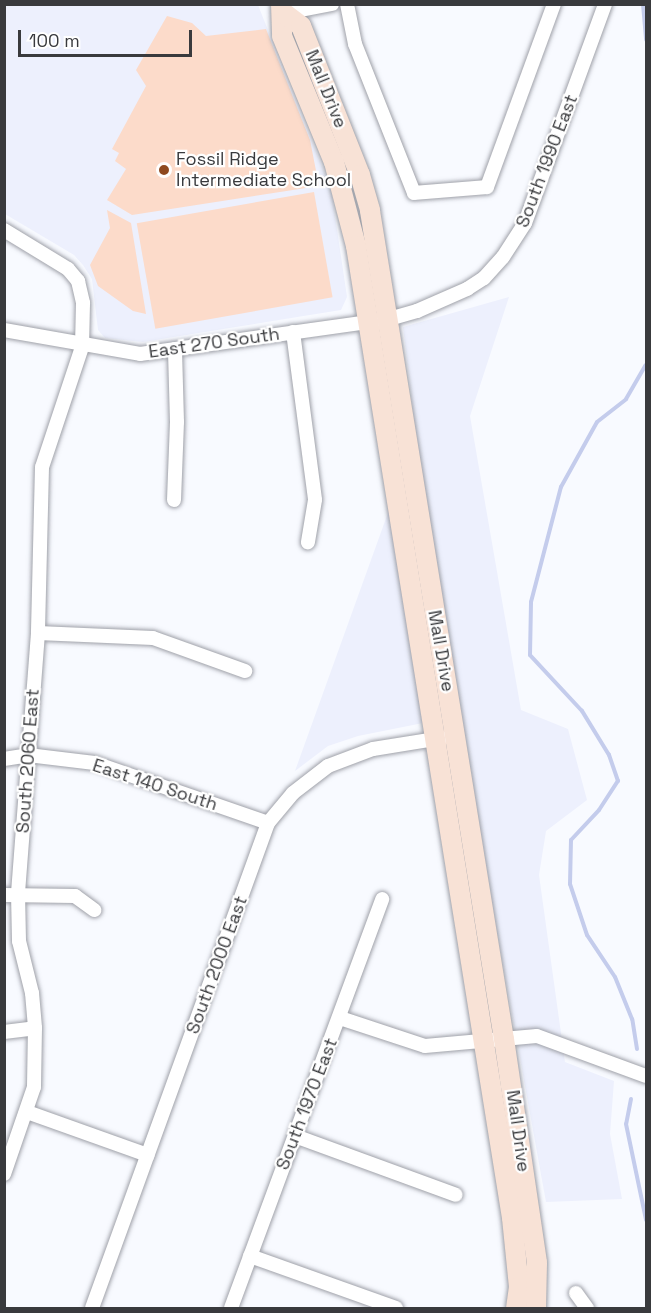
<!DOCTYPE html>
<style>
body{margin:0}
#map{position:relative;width:651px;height:1313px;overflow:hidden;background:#f8faff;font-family:"Space Grotesk",sans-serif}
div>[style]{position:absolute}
.built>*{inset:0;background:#edf0fd}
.green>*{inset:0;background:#fcdbca;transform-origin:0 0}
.stream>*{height:4px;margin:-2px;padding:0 2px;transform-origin:2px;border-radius:2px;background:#c4ccec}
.roads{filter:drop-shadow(0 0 2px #9fa1a9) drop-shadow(0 0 2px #9fa1a9)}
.minor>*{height:14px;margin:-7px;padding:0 7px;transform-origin:7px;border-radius:7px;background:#fff}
.secondary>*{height:20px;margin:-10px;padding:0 10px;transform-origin:10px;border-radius:10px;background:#f8e2d6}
.dots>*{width:16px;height:16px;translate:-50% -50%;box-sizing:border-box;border:3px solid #fff;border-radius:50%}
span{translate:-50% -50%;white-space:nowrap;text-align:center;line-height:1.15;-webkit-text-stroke:4.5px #fff;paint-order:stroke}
.street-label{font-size:18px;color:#393a3d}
.poi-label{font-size:18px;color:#393a3d}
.left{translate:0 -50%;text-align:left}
.frame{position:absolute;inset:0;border:6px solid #393a3d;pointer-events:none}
.scale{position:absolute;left:18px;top:30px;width:174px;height:27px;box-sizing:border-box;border:3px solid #393a3d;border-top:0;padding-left:8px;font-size:18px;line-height:21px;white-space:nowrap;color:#393a3d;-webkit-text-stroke:4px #fff;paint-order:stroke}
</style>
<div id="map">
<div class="built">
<div style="clip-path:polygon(5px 5px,258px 5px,331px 189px,347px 297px,341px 310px,143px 342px,105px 338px,98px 330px,92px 279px,83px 265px,74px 255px,5px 214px)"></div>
<div style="clip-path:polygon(509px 297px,470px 416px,521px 710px,568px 729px,587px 800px,546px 831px,539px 875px,565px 1062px,614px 1081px,610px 1134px,622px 1199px,546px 1202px,458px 716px,358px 736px,328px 746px,295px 771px,416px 435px,403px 327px)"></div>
</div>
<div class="green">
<div style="clip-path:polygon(167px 16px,192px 23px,206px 36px,266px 29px,310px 140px,319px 186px,132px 215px,107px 200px,126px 169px,115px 161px,119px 153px,112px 149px,146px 86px,136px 70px)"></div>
<div style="left:314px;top:192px;width:107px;height:180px;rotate:80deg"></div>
<div style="clip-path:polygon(107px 210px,131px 223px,146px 314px,133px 311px,98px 286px,90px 265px,110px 228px)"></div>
</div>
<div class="stream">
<div style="left:643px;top:4px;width:36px;rotate:85deg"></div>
<div style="left:637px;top:1049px;width:30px;rotate:-99deg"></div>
<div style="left:632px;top:1019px;width:45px;rotate:-112deg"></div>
<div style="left:615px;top:977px;width:50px;rotate:-123.7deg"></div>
<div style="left:587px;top:935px;width:54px;rotate:-108.4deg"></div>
<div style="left:570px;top:884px;width:44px;rotate:-88.7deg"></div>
<div style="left:571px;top:840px;width:41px;rotate:-47deg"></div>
<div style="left:599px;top:810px;width:35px;rotate:-57deg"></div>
<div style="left:618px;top:781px;width:28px;rotate:-109deg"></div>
<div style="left:609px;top:755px;width:52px;rotate:-121.5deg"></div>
<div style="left:582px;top:711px;width:76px;rotate:-132.9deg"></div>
<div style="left:530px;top:655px;width:53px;rotate:-88.9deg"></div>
<div style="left:531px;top:602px;width:119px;rotate:-75.4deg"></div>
<div style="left:561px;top:487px;width:74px;rotate:-61deg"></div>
<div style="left:597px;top:422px;width:37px;rotate:-38deg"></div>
<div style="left:626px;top:399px;width:39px;rotate:-60deg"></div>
<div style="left:631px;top:1099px;width:25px;rotate:101deg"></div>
<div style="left:626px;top:1124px;width:98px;rotate:78.2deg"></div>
</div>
<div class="roads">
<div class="minor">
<div style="left:347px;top:4px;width:41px;rotate:78.7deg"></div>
<div style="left:355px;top:44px;width:160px;rotate:68.4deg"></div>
<div style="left:414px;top:193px;width:73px;rotate:-4.7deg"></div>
<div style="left:487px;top:187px;width:195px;rotate:-69.9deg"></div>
<div style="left:284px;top:13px;width:49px;rotate:-10.6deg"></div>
<div style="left:4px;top:230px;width:75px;rotate:31.4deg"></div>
<div style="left:68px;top:269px;width:16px;rotate:50deg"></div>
<div style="left:78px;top:281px;width:23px;rotate:77deg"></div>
<div style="left:83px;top:303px;width:44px;rotate:91.3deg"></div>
<div style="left:82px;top:347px;width:126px;rotate:108.4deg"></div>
<div style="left:42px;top:467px;width:166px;rotate:91.4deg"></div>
<div style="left:38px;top:633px;width:261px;rotate:94.4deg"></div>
<div style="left:18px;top:893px;width:48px;rotate:88.8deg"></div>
<div style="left:19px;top:941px;width:54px;rotate:76deg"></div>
<div style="left:32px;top:993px;width:35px;rotate:85deg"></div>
<div style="left:35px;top:1028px;width:59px;rotate:91deg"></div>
<div style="left:34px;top:1087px;width:92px;rotate:109deg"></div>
<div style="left:4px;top:330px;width:138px;rotate:10deg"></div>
<div style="left:140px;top:354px;width:251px;rotate:-8deg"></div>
<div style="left:389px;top:319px;width:29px;rotate:-16deg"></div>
<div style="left:417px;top:311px;width:55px;rotate:-23.7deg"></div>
<div style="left:467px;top:289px;width:20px;rotate:-33deg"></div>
<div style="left:484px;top:278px;width:28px;rotate:-48deg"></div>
<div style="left:503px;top:257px;width:40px;rotate:-57.1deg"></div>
<div style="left:525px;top:223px;width:233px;rotate:-69.9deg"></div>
<div style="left:293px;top:332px;width:169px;rotate:82.5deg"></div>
<div style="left:315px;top:500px;width:43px;rotate:99.5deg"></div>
<div style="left:174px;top:500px;width:78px;rotate:-87.8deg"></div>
<div style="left:177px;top:422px;width:73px;rotate:-91.6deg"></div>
<div style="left:38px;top:633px;width:115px;rotate:2.5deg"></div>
<div style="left:153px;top:638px;width:98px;rotate:19.7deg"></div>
<div style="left:4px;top:759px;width:24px;rotate:-9deg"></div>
<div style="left:28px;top:755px;width:67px;rotate:6.8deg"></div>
<div style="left:95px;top:763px;width:183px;rotate:19.1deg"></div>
<div style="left:4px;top:895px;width:71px;rotate:0.8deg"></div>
<div style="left:75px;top:896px;width:24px;rotate:36deg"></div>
<div style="left:340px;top:1018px;width:89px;rotate:18.2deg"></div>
<div style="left:425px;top:1046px;width:112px;rotate:-5.1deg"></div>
<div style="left:537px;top:1036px;width:116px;rotate:20.2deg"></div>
<div style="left:4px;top:1032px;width:31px;rotate:-7deg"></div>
<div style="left:27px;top:1112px;width:128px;rotate:19.6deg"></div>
<div style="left:295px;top:1136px;width:171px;rotate:20.1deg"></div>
<div style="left:250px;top:1256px;width:155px;rotate:19.6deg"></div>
<div style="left:576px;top:1293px;width:19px;rotate:54deg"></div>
<div style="left:92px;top:1308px;width:516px;rotate:-70.05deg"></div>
<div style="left:268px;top:823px;width:39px;rotate:-50deg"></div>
<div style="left:293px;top:793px;width:44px;rotate:-37.6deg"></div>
<div style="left:328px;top:766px;width:48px;rotate:-20.7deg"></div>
<div style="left:373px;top:749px;width:70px;rotate:-9.1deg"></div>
<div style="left:231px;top:1308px;width:436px;rotate:-69.7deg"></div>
</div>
<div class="secondary">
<div style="left:281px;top:4px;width:32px;rotate:88deg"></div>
<div style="left:282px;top:36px;width:136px;rotate:67.6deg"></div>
<div style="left:334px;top:162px;width:87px;rotate:75.3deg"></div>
<div style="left:356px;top:246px;width:984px;rotate:80.88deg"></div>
<div style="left:512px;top:1218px;width:69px;rotate:84.2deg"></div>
<div style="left:519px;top:1287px;width:21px;rotate:98deg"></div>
<div style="left:284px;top:13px;width:21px;rotate:37deg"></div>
<div style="left:301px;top:26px;width:160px;rotate:68.4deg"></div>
<div style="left:360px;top:175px;width:37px;rotate:74deg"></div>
<div style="left:370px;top:211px;width:839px;rotate:80.81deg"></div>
<div style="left:504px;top:1039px;width:226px;rotate:81.6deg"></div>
<div style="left:537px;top:1263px;width:45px;rotate:91.3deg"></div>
</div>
</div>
<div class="dots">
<div style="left:164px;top:170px;background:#8e491f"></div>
</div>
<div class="street-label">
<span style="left:326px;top:89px;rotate:68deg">Mall Drive</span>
<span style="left:547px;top:161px;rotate:-69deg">South 1990 East</span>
<span style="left:214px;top:343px;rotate:-8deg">East 270 South</span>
<span style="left:441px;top:651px;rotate:80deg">Mall Drive</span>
<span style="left:28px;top:761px;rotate:-86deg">South 2060 East</span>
<span style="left:155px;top:785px;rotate:18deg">East 140 South</span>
<span style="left:217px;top:965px;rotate:-70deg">South 2000 East</span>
<span style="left:307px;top:1104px;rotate:-69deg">South 1970 East</span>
<span style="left:518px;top:1131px;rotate:82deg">Mall Drive</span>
</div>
<div class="poi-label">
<span class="left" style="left:176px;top:170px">Fossil Ridge<br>Intermediate School</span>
</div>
<div class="frame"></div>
<div class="scale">100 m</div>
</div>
